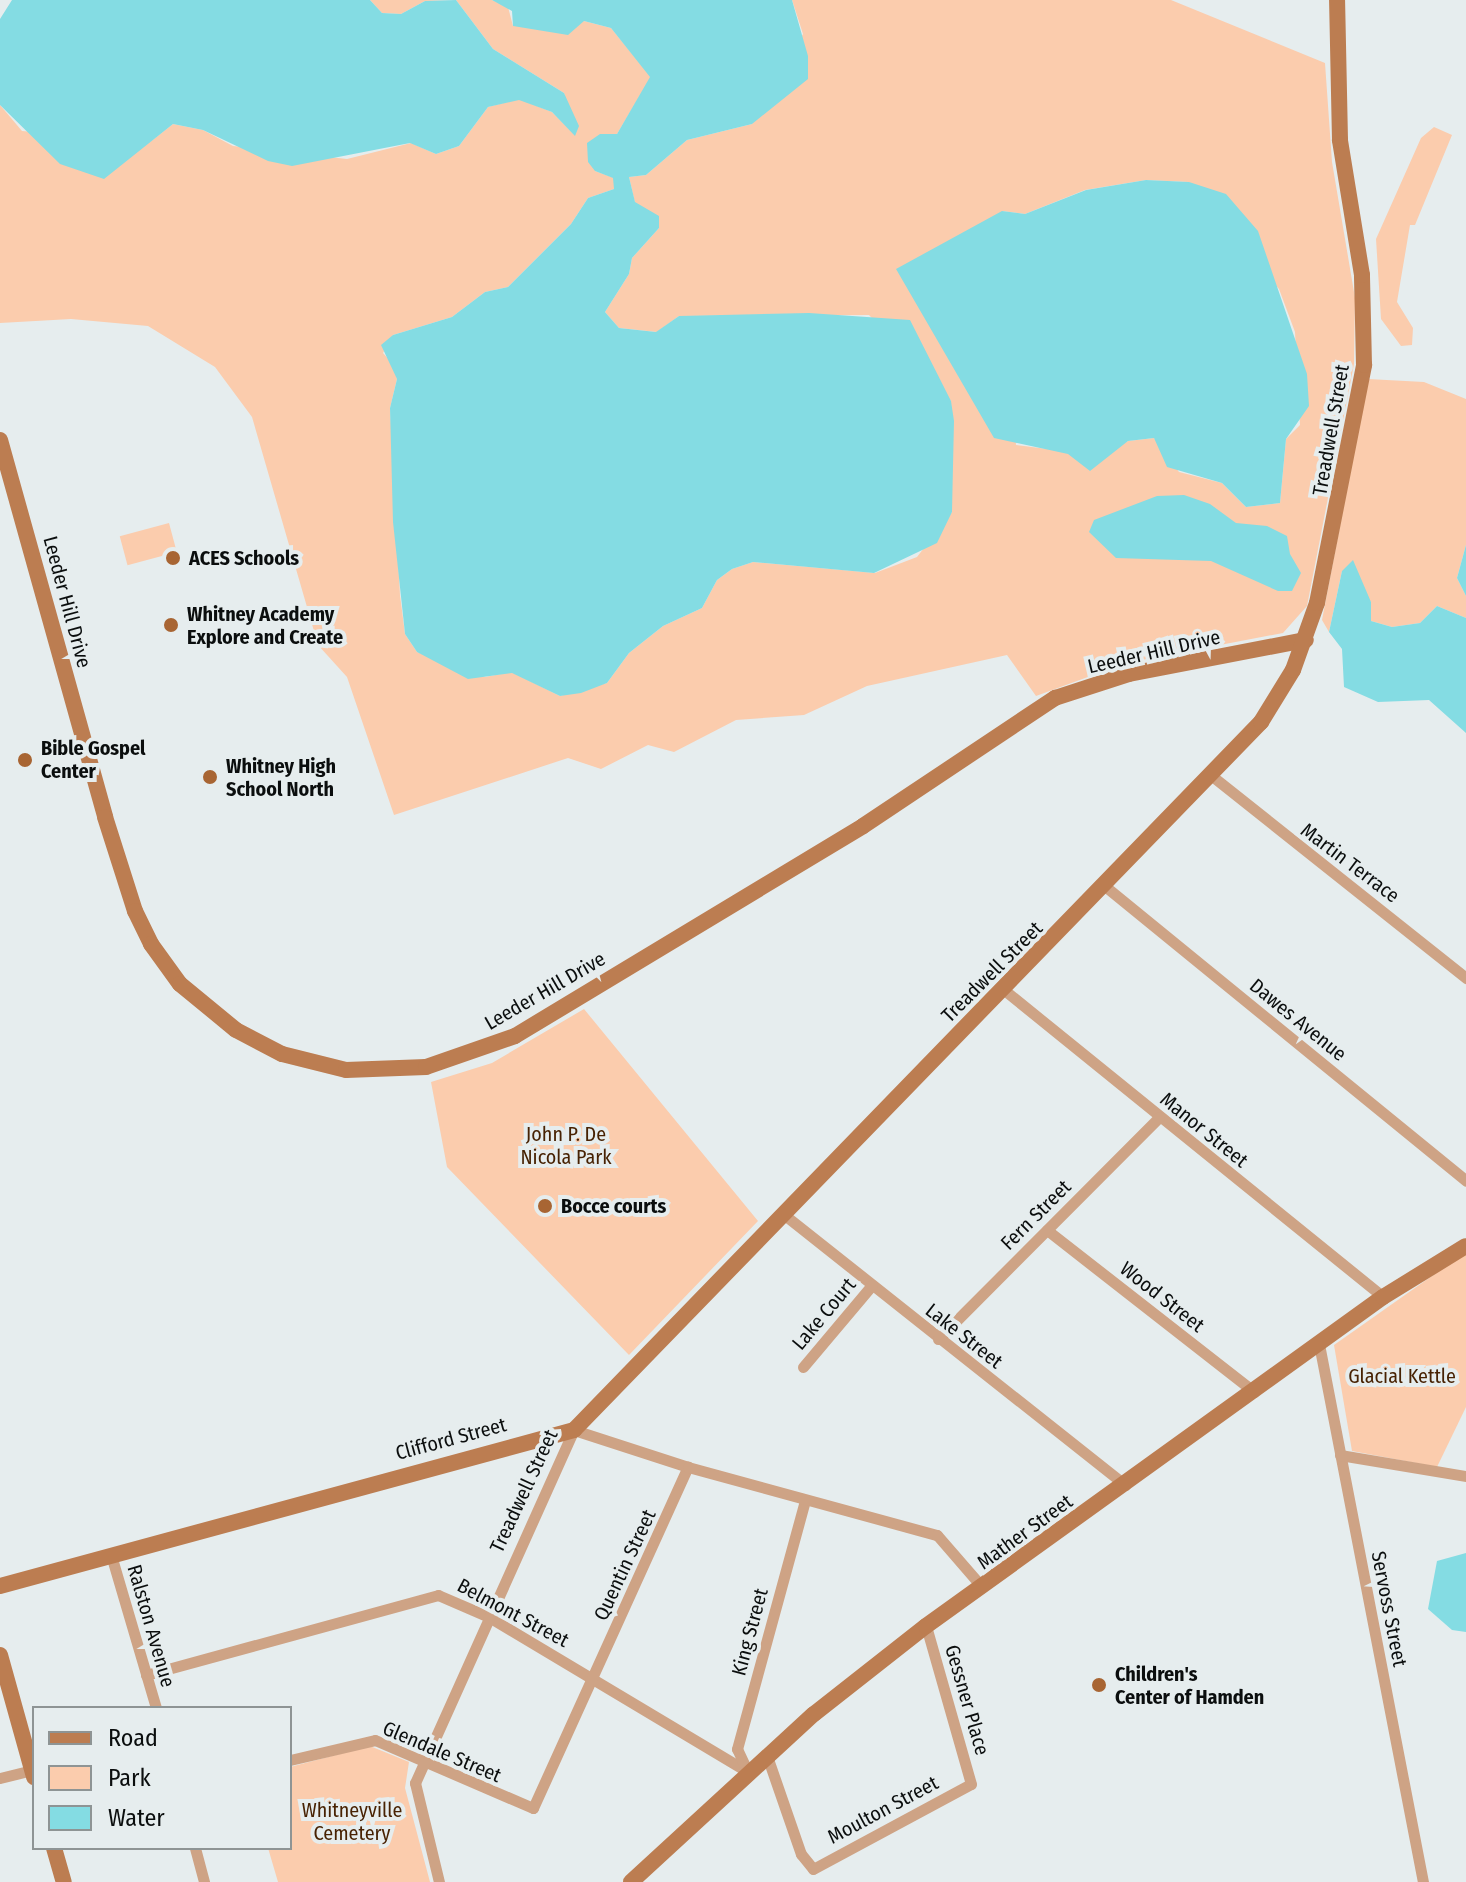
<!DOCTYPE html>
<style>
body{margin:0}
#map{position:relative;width:1466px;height:1882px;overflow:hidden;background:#e6edee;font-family:"Fira Sans Condensed",sans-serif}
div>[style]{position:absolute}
.green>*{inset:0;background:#fbccad;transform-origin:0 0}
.water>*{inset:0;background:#84dce3}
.street>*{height:11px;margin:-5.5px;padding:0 5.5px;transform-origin:5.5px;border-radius:5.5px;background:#cea385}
.secondary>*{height:16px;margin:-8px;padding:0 8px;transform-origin:8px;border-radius:8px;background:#bc7d51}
.dots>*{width:22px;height:22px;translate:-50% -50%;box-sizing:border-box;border:4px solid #e6edee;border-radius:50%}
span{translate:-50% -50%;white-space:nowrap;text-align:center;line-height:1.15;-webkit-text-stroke:8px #e6edee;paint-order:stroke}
.street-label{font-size:20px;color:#0b0e0e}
.poi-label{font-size:20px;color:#0b0e0e;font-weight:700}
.left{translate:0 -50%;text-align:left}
.park-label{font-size:20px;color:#472203}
.legend{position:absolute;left:32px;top:1706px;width:260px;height:144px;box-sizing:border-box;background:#e6edee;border:2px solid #8e9494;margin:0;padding:10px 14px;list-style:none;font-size:24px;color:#0b0e0e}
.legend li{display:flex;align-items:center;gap:16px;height:40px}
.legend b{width:40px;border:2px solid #8e9494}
</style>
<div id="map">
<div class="green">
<div style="clip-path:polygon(370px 0,450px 0,425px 1px,401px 14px,382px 13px)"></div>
<div style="clip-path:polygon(evenodd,456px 0,492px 0,508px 7px,513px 26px,584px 21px,611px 28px,651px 77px,617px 134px,610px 137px,595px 171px,614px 178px,614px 189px,588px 198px,571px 224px,508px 287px,485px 292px,452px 317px,393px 335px,383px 353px,394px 365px,397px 379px,390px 408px,400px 595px,405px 634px,417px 652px,485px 677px,512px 672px,560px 696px,607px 683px,629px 653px,663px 626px,702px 608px,717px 580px,732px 569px,753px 562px,875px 573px,917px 557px,952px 512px,951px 401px,869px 315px,679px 316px,657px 332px,619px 328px,605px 312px,629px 274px,632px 258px,659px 228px,635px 203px,629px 177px,646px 175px,687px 140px,752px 124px,803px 34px,792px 0,1171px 0,1325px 63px,1332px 162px,1355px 298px,1354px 364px,1307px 606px,1283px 633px,1126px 663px,1036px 696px,1007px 655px,867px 686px,804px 715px,736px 720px,674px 752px,648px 745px,601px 769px,568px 758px,394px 815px,347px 677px,318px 645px,252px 417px,215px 367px,148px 326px,71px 319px,0 323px,0 105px,22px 131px,150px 142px,173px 124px,203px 130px,233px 146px,347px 159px,411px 143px,436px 154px,459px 146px,488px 107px,519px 99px,552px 112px,575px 135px,564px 93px,493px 49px,456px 0,1146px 180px,1189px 182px,1279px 289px,1295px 332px,1300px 425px,1286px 439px,1280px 503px,1246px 507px,1222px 483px,1179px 472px,1154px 438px,1128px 441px,1103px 456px,1016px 445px,1002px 211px,1025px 214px,1085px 190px,1146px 180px)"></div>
<div style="clip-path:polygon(1434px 127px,1452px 135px,1415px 225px,1410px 225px,1397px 302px,1413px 328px,1412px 345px,1401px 346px,1381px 319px,1376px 239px,1421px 138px)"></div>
<div style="clip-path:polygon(1368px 379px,1424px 382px,1466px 399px,1466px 545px,1457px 578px,1466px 596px,1466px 618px,1437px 606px,1420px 623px,1392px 627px,1371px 621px,1371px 602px,1342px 571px,1329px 632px,1322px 620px)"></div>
<div style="left:169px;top:523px;width:30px;height:51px;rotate:75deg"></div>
<div style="clip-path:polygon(584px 1009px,758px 1221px,629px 1355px,447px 1167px,431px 1082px,492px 1063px)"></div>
<div style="clip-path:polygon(1466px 1252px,1466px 1407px,1437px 1467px,1352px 1451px,1334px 1345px)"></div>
<div style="clip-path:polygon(370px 1746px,409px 1762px,405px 1788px,430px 1882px,278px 1882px,268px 1848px,290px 1848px,290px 1767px)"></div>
</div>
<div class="water">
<div style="clip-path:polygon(12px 0,370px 0,382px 13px,401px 14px,425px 1px,456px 0,493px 49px,564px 93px,579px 126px,575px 136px,552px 112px,519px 100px,488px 107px,459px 146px,436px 154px,410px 143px,292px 166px,268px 161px,203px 130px,173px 124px,104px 179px,60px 164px,0 105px,0 19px)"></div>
<div style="clip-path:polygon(492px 0,792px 0,808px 56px,808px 79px,752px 124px,687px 140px,646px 175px,629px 177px,635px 202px,659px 216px,659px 228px,632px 258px,629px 274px,605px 312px,619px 328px,656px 332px,679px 316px,809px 313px,910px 320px,951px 401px,954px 421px,952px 512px,937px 543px,874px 573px,753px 562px,732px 569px,717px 580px,702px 608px,663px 626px,629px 653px,607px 683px,581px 693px,560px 696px,512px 673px,468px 679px,417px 652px,405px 634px,393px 522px,390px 408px,397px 379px,381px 345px,393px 335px,452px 317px,485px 292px,508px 287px,571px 224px,588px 198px,614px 189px,613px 178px,595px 171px,588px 162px,587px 143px,600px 134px,617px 134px,650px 77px,611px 28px,584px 21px,568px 35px,513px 26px,512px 11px)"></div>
<div style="clip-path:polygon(1146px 180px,1189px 182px,1226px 194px,1258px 231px,1307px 374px,1309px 406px,1286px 439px,1280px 503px,1246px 507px,1222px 483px,1167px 467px,1154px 438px,1128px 441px,1090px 471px,1068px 454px,994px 438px,896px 269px,1002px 211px,1025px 214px,1086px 190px)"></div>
<div style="clip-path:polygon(1184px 495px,1210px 504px,1236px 523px,1267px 526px,1287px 536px,1290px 554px,1301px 573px,1292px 591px,1278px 591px,1211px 561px,1116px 558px,1089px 532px,1094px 520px,1157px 496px)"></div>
<div style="clip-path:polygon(1466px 545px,1466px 596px,1457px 578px)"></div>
<div style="clip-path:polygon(1353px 560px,1371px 602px,1371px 621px,1392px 627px,1420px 623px,1437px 606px,1466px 618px,1466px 733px,1429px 700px,1378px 702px,1344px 687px,1342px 649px,1329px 632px,1342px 571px)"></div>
<div style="clip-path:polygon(1466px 1553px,1466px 1632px,1452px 1630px,1428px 1609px,1437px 1561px)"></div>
</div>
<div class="street">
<div style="left:1212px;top:776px;width:325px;rotate:38.5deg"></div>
<div style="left:1106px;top:887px;width:465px;rotate:39.2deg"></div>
<div style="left:1003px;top:989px;width:489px;rotate:39deg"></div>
<div style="left:782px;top:1213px;width:438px;rotate:38.4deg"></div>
<div style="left:1047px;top:1230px;width:263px;rotate:38deg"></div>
<div style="left:938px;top:1339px;width:313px;rotate:-45.1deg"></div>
<div style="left:1319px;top:1344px;width:548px;rotate:79.06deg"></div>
<div style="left:803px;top:1367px;width:107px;rotate:-49.9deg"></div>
<div style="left:1340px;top:1455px;width:128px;rotate:9.5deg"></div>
<div style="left:111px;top:1555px;width:159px;rotate:73.6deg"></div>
<div style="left:146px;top:1675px;width:303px;rotate:-15.3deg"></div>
<div style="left:438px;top:1595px;width:56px;rotate:23.3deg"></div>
<div style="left:489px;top:1617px;width:302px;rotate:30.9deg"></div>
<div style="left:767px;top:1756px;width:104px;rotate:70.9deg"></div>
<div style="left:801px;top:1854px;width:19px;rotate:51deg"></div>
<div style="left:813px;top:1869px;width:179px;rotate:-28.3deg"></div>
<div style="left:971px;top:1784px;width:164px;rotate:-105.9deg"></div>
<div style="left:290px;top:1760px;width:87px;rotate:-13.2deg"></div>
<div style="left:375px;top:1740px;width:172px;rotate:23.3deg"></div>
<div style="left:533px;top:1808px;width:375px;rotate:-65.6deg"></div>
<div style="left:746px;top:1768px;width:21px;rotate:-115deg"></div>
<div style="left:737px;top:1749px;width:258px;rotate:-74.7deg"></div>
<div style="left:0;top:1778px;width:33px;rotate:-14deg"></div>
<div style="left:195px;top:1848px;width:35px;rotate:75deg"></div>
<div style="left:439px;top:1882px;width:102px;rotate:-103.6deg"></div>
<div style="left:415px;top:1783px;width:387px;rotate:-65.8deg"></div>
<div style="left:574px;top:1430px;width:120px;rotate:18deg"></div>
<div style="left:688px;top:1467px;width:258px;rotate:15.3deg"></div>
<div style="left:937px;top:1535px;width:69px;rotate:49.1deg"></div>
</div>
<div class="secondary">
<div style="left:0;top:440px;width:391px;rotate:74.4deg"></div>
<div style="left:105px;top:817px;width:99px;rotate:72.3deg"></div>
<div style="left:135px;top:911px;width:37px;rotate:64deg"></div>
<div style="left:151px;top:944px;width:49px;rotate:54.1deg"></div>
<div style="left:180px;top:984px;width:72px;rotate:39.4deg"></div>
<div style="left:236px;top:1030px;width:52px;rotate:27.6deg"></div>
<div style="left:282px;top:1054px;width:66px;rotate:14deg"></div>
<div style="left:346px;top:1070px;width:80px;rotate:-2.1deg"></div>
<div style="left:426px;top:1067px;width:94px;rotate:-19.2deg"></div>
<div style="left:515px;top:1036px;width:406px;rotate:-31.1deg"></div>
<div style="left:863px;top:826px;width:231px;rotate:-33.7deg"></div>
<div style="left:1055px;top:698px;width:78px;rotate:-18deg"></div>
<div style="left:1129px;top:674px;width:180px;rotate:-10.9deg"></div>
<div style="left:0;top:1586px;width:595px;rotate:-15.2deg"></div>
<div style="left:574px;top:1430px;width:987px;rotate:-45.86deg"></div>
<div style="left:1261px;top:722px;width:61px;rotate:-58.4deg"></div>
<div style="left:1293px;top:670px;width:71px;rotate:-70.3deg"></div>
<div style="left:1317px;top:603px;width:243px;rotate:-78.8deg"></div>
<div style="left:1364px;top:365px;width:90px;rotate:-91.3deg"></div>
<div style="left:1362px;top:275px;width:137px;rotate:-99.3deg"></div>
<div style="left:1340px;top:140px;width:140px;rotate:-91.2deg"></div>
<div style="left:0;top:1655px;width:127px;rotate:74.4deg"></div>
<div style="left:54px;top:1848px;width:35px;rotate:74deg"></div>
<div style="left:631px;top:1882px;width:248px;rotate:-42.6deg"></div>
<div style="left:814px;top:1714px;width:142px;rotate:-38.2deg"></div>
<div style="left:926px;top:1626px;width:563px;rotate:-35.75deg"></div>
<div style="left:1383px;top:1297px;width:97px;rotate:-31.6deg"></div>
</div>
<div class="dots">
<div style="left:173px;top:558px;background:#a86533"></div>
<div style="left:171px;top:625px;background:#a86533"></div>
<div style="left:25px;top:760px;background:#a86533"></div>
<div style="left:210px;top:777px;background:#a86533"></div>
<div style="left:545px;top:1206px;background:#a86533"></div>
<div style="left:1099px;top:1685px;background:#a86533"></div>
</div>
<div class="street-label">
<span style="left:1331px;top:430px;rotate:-80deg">Treadwell Street</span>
<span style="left:67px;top:602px;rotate:75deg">Leeder Hill Drive</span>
<span style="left:1154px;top:652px;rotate:-13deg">Leeder Hill Drive</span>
<span style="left:1350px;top:863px;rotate:37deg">Martin Terrace</span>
<span style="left:992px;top:972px;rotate:-45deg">Treadwell Street</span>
<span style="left:545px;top:991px;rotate:-30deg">Leeder Hill Drive</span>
<span style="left:1298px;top:1020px;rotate:39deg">Dawes Avenue</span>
<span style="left:1204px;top:1130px;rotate:39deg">Manor Street</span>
<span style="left:1036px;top:1215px;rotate:-45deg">Fern Street</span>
<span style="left:1162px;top:1297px;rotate:38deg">Wood Street</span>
<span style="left:824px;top:1314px;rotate:-50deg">Lake Court</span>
<span style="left:964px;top:1336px;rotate:38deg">Lake Street</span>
<span style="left:451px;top:1439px;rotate:-15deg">Clifford Street</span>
<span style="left:524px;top:1491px;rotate:-65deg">Treadwell Street</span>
<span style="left:1025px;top:1532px;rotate:-36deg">Mather Street</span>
<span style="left:625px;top:1565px;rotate:-65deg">Quentin Street</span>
<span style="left:1389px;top:1609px;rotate:79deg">Servoss Street</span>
<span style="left:513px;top:1613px;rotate:28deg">Belmont Street</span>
<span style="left:151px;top:1626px;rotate:74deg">Ralston Avenue</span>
<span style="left:750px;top:1632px;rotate:-75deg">King Street</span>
<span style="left:967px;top:1700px;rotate:74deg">Gessner Place</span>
<span style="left:442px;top:1752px;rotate:23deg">Glendale Street</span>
<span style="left:883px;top:1810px;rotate:-28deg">Moulton Street</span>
</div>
<div class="poi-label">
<span class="left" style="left:189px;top:558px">ACES Schools</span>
<span class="left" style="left:187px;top:626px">Whitney Academy<br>Explore and Create</span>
<span class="left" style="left:41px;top:760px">Bible Gospel<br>Center</span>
<span class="left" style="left:226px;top:778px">Whitney High<br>School North</span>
<span class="left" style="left:561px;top:1206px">Bocce courts</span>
<span class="left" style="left:1115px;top:1686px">Children's<br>Center of Hamden</span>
</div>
<div class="park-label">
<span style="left:566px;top:1146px">John P. De<br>Nicola Park</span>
<span style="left:1402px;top:1376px">Glacial Kettle</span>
<span style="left:352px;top:1822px">Whitneyville<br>Cemetery</span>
</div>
<ul class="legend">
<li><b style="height:10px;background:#bc7d51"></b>Road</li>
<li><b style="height:22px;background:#fbccad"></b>Park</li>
<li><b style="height:22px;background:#84dce3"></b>Water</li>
</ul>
</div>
